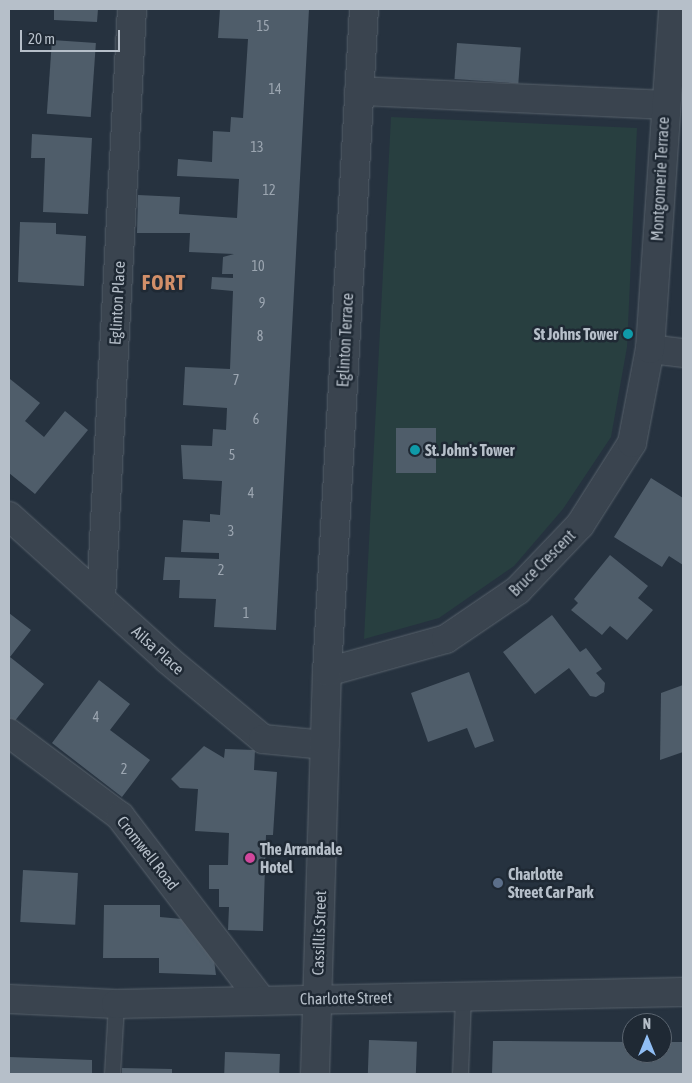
<!DOCTYPE html>
<style>
body{margin:0}
#map{position:relative;width:692px;height:1083px;overflow:hidden;background:#26323f;font-family:"Asap Condensed",sans-serif}
div>[style]{position:absolute}
.green>*{inset:0;background:#283f40}
.building>*{inset:0;background:#4f5d6a;transform-origin:0 0}
.roads{filter:drop-shadow(0 0 1px #58626c) drop-shadow(0 0 1px #58626c)}
.service>*{height:15px;margin:-7.5px;padding:0 7.5px;transform-origin:7.5px;border-radius:7.5px;background:#3a444f}
.minor>*{height:28px;margin:-14px;padding:0 14px;transform-origin:14px;border-radius:14px;background:#3a444f}
.dots>*{width:14px;height:14px;translate:-50% -50%;box-sizing:border-box;border:2px solid #1f2934;border-radius:50%}
span{translate:-50% -50%;white-space:nowrap;text-align:center;line-height:1.15;-webkit-text-stroke:5px #1f2934;paint-order:stroke}
.number-label{font-size:14px;color:#9ca6b1}
.number-label span{-webkit-text-stroke-width:0}
.street-label{font-size:16px;color:#b6bfc9}
.poi-label{font-size:16px;color:#b6bfc9;font-weight:700}
.right{translate:-100% -50%;text-align:right}
.left{translate:0 -50%;text-align:left}
.district-label{font-size:21px;color:#d28f69;font-weight:700;letter-spacing:1px}
.frame{position:absolute;inset:0;border:10px solid #b6bfc9;pointer-events:none}
.north{position:absolute;left:622px;top:1013px;width:50px;height:50px;box-sizing:border-box;background:#1f2934;border:1px solid #5b6570;border-radius:50%;rotate:0deg;font-size:14px;font-weight:700;line-height:20px;text-align:center;color:#b6bfc9}
.north::after{content:'';display:block;margin:auto;width:18px;height:22px;background:#90bef4;clip-path:polygon(50% 0,100% 100%,50% 72%,0 100%)}
.scale{position:absolute;left:20px;top:30px;width:100px;height:22px;box-sizing:border-box;border:2px solid #b6bfc9;border-top:0;padding-left:6px;font-size:15px;line-height:18px;white-space:nowrap;color:#b6bfc9;-webkit-text-stroke:4px #1f2934;paint-order:stroke}
</style>
<div id="map">
<div class="green">
<div style="clip-path:polygon(391px 117px,637px 128px,627px 347px,611px 437px,563px 509px,514px 566px,439px 618px,364px 639px)"></div>
</div>
<div class="building">
<div style="clip-path:polygon(54px 9px,98px 9px,97px 22px,54px 20px)"></div>
<div style="clip-path:polygon(220px 9px,309px 9px,276px 630px,214px 627px,216px 599px,179px 598px,180px 580px,163px 580px,165px 557px,219px 559px,219px 553px,181px 552px,183px 520px,210px 522px,210px 514px,220px 515px,222px 481px,183px 479px,181px 445px,212px 446px,213px 429px,226px 430px,227px 408px,183px 405px,185px 367px,230px 369px,233px 291px,211px 289px,212px 277px,233px 278px,233px 274px,222px 274px,223px 257px,234px 254px,189px 252px,190px 233px,137px 233px,138px 195px,180px 197px,179px 214px,237px 218px,239px 179px,177px 176px,178px 159px,212px 162px,213px 131px,230px 132px,231px 117px,243px 118px,248px 39px,218px 38px)"></div>
<div style="left:52px;top:40px;width:44px;height:74px;rotate:4deg"></div>
<div style="left:457px;top:43px;width:64px;height:36px;rotate:4deg"></div>
<div style="clip-path:polygon(32px 134px,92px 138px,88px 214px,43px 212px,45px 158px,31px 158px)"></div>
<div style="clip-path:polygon(20px 222px,56px 223px,56px 234px,86px 236px,84px 286px,18px 282px)"></div>
<div style="clip-path:polygon(10px 379px,40px 403px,25px 421px,44px 437px,65px 411px,88px 430px,35px 494px,9px 473px)"></div>
<div style="left:396px;top:428px;width:40px;height:45px"></div>
<div style="clip-path:polygon(651px 478px,683px 498px,683px 565px,669px 556px,662px 567px,614px 537px)"></div>
<div style="clip-path:polygon(610px 555px,648px 586px,638px 598px,653px 610px,627px 640px,610px 626px,602px 635px,571px 610px,578px 603px,574px 599px)"></div>
<div style="clip-path:polygon(9px 613px,31px 630px,10px 657px,44px 684px,14px 722px,9px 718px)"></div>
<div style="clip-path:polygon(552px 615px,580px 652px,586px 648px,602px 669px,596px 673px,605px 683px,604px 692px,596px 697px,590px 696px,569px 668px,535px 694px,503px 652px)"></div>
<div style="clip-path:polygon(469px 672px,494px 741px,475px 748px,467px 728px,428px 742px,411px 693px)"></div>
<div style="clip-path:polygon(99px 680px,130px 704px,110px 730px,150px 760px,122px 797px,52px 743px)"></div>
<div style="clip-path:polygon(683px 685px,683px 752px,660px 760px,661px 693px)"></div>
<div style="clip-path:polygon(204px 746px,224px 758px,225px 749px,255px 750px,254px 770px,277px 772px,273px 835px,266px 835px,263px 931px,228px 930px,229px 907px,219px 907px,219px 889px,209px 889px,209px 865px,228px 865px,229px 833px,195px 831px,198px 789px,180px 788px,171px 779px)"></div>
<div style="left:23px;top:870px;width:55px;height:52px;rotate:3deg"></div>
<div style="clip-path:polygon(104px 905px,160px 905px,160px 917px,182px 919px,214px 960px,216px 975px,159px 973px,159px 958px,103px 958px)"></div>
<div style="left:369px;top:1040px;width:48px;height:34px;rotate:2deg"></div>
<div style="clip-path:polygon(493px 1041px,632px 1042px,632px 1053px,662px 1053px,662px 1042px,683px 1042px,683px 1074px,492px 1074px)"></div>
<div style="left:225px;top:1052px;width:55px;height:22px;rotate:2deg"></div>
<div style="clip-path:polygon(9px 1057px,92px 1060px,92px 1074px,9px 1074px)"></div>
<div style="clip-path:polygon(122px 1068px,172px 1069px,172px 1074px,122px 1074px)"></div>
</div>
<div class="roads">
<div class="service">
<div style="left:112px;top:1074px;width:70px;rotate:-86.7deg"></div>
<div style="left:460px;top:1074px;width:79px;rotate:-87.8deg"></div>
</div>
<div class="minor">
<div style="left:359px;top:91px;width:306px;rotate:2.6deg"></div>
<div style="left:650px;top:349px;width:33px;rotate:7deg"></div>
<div style="left:9px;top:516px;width:213px;rotate:42.1deg"></div>
<div style="left:167px;top:659px;width:125px;rotate:39.8deg"></div>
<div style="left:263px;top:739px;width:62px;rotate:5.5deg"></div>
<div style="left:101px;top:598px;width:590px;rotate:-86.99deg"></div>
<div style="left:327px;top:672px;width:123px;rotate:-15.5deg"></div>
<div style="left:446px;top:639px;width:87px;rotate:-34.2deg"></div>
<div style="left:518px;top:590px;width:90px;rotate:-46.4deg"></div>
<div style="left:580px;top:525px;width:97px;rotate:-57.6deg"></div>
<div style="left:632px;top:443px;width:96px;rotate:-79.2deg"></div>
<div style="left:650px;top:349px;width:341px;rotate:-86.1deg"></div>
<div style="left:9px;top:733px;width:139px;rotate:36.8deg"></div>
<div style="left:120px;top:816px;width:232px;rotate:52.5deg"></div>
<div style="left:9px;top:999px;width:107px;rotate:2.7deg"></div>
<div style="left:116px;top:1004px;width:567px;rotate:-1.21deg"></div>
<div style="left:315px;top:1074px;width:402px;rotate:-88.3deg"></div>
<div style="left:327px;top:672px;width:664px;rotate:-86.81deg"></div>
</div>
</div>
<div class="dots">
<div style="left:628px;top:334px;background:#0f9aa8"></div>
<div style="left:415px;top:450px;background:#0f9aa8"></div>
<div style="left:250px;top:858px;background:#d1479c"></div>
<div style="left:498px;top:883px;background:#5c6f8a"></div>
</div>
<div class="number-label">
<span style="left:263px;top:26px">15</span>
<span style="left:275px;top:89px">14</span>
<span style="left:257px;top:147px">13</span>
<span style="left:269px;top:190px">12</span>
<span style="left:258px;top:266px">10</span>
<span style="left:262px;top:303px">9</span>
<span style="left:260px;top:336px">8</span>
<span style="left:236px;top:380px">7</span>
<span style="left:256px;top:419px">6</span>
<span style="left:232px;top:455px">5</span>
<span style="left:251px;top:493px">4</span>
<span style="left:231px;top:531px">3</span>
<span style="left:221px;top:570px">2</span>
<span style="left:246px;top:613px">1</span>
<span style="left:96px;top:717px">4</span>
<span style="left:124px;top:769px">2</span>
</div>
<div class="street-label">
<span style="left:660px;top:179px;rotate:-87deg">Montgomerie Terrace</span>
<span style="left:117px;top:303px;rotate:-87deg">Eglinton Place</span>
<span style="left:345px;top:340px;rotate:-87deg">Eglinton Terrace</span>
<span style="left:542px;top:563px;rotate:-45deg">Bruce Crescent</span>
<span style="left:158px;top:650px;rotate:42deg">Ailsa Place</span>
<span style="left:148px;top:853px;rotate:52deg">Cromwell Road</span>
<span style="left:319px;top:933px;rotate:-88deg">Cassillis Street</span>
<span style="left:346px;top:998px;rotate:-1deg">Charlotte Street</span>
</div>
<div class="poi-label">
<span class="right" style="left:618px;top:334px">St Johns Tower</span>
<span class="left" style="left:425px;top:450px">St. John's Tower</span>
<span class="left" style="left:260px;top:858px">The Arrandale<br>Hotel</span>
<span class="left" style="left:508px;top:883px">Charlotte<br>Street Car Park</span>
</div>
<div class="district-label">
<span style="left:164px;top:282px">FORT</span>
</div>
<div class="frame"></div>
<div class="north">N</div>
<div class="scale">20 m</div>
</div>
